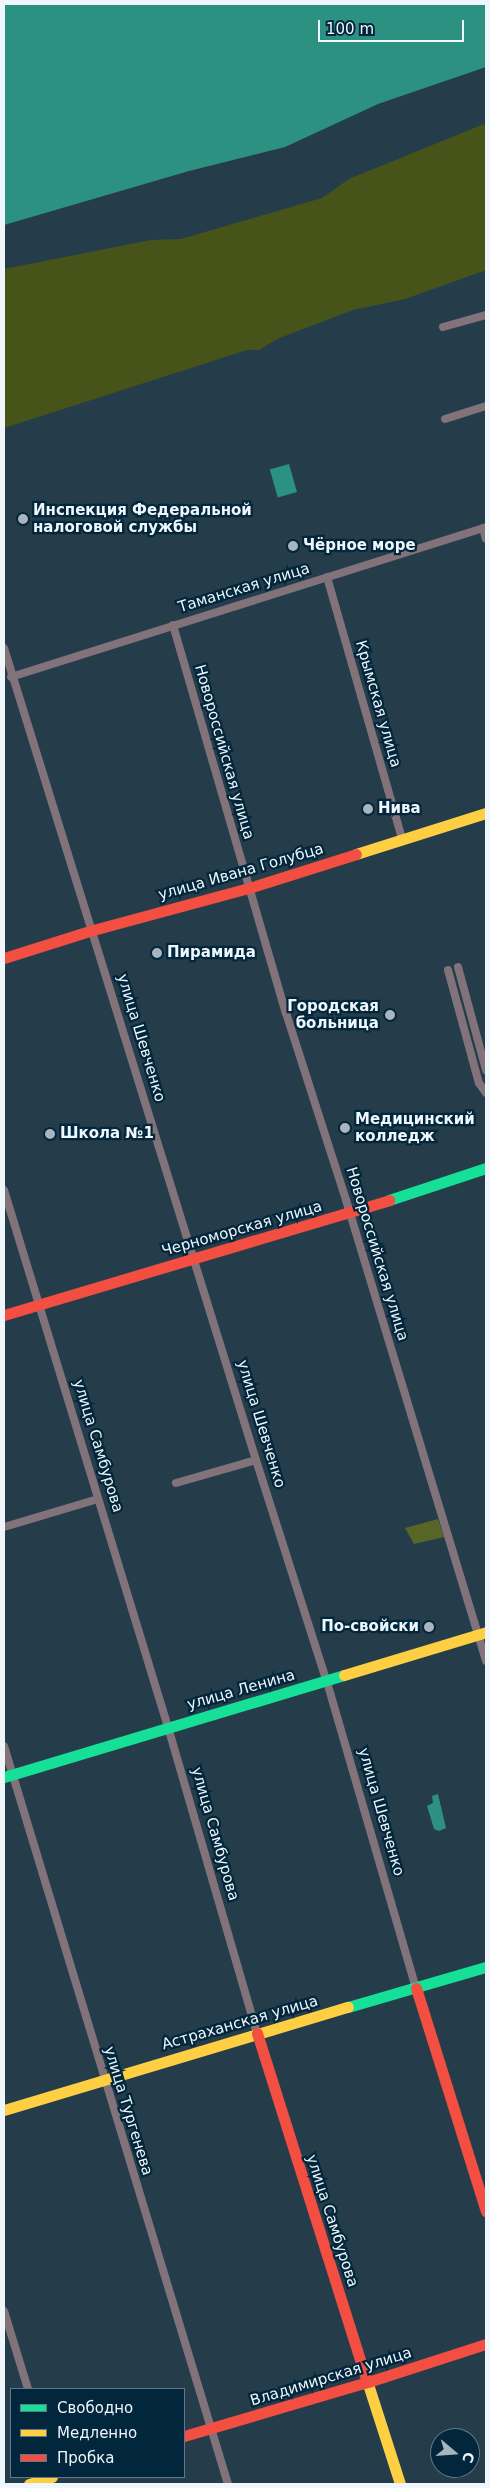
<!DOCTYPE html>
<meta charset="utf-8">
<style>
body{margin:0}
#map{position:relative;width:490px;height:2488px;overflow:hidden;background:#253d4b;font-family:"DejaVu Sans",sans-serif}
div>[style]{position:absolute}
.green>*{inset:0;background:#475419}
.forest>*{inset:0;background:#576627}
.water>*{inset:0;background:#2c9181;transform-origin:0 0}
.street>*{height:8px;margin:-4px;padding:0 4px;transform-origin:4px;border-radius:4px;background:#82737b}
.fast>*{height:11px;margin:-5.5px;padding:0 5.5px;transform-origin:5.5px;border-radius:5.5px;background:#16e098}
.slow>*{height:11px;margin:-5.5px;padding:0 5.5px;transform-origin:5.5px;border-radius:5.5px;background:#ffcf43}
.jam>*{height:11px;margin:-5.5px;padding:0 5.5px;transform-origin:5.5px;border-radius:5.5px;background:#f24e42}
.dots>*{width:14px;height:14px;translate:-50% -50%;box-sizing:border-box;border:2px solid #02263b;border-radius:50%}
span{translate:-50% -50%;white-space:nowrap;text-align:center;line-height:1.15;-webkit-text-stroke:4.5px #02263b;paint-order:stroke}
.poi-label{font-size:15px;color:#eff6fc;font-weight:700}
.left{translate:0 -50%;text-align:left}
.right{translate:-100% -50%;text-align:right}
.street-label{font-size:15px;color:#eff6fc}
.frame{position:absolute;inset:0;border:5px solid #eff6fc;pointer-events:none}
.legend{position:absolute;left:10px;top:2388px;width:175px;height:90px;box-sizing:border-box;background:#02263b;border:1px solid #617988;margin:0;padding:6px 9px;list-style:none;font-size:15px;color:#eff6fc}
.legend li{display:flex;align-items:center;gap:10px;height:25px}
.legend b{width:25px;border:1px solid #617988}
.north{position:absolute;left:430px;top:2428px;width:50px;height:50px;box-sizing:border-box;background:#02263b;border:1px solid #617988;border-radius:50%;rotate:108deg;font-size:14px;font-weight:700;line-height:20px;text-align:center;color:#eff6fc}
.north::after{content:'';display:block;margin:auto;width:18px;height:22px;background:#a8b5be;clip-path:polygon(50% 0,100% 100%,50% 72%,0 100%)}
.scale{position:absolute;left:318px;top:20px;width:146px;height:22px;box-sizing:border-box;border:2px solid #eff6fc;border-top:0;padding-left:6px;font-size:15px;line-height:18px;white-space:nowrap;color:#eff6fc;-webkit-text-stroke:4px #02263b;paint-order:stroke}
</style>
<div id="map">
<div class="green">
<div style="clip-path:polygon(484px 124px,486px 131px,486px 270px,405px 299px,353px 310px,277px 339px,259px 350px,247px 350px,4px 428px,4px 269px,151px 240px,181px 239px,322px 198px,349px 179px)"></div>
</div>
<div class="forest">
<div style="clip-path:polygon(438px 1519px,444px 1537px,414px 1544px,405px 1528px)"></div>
</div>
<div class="water">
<div style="clip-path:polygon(4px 4px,486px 4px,486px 67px,378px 104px,285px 147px,189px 171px,4px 225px)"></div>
<div style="left:289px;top:464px;width:29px;height:20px;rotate:74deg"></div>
<div style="clip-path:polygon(438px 1794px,446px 1828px,439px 1831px,434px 1829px,427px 1806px,433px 1803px,432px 1796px)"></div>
</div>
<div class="street">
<div style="left:443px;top:327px;width:45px;rotate:-15.6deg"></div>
<div style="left:445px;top:419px;width:43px;rotate:-17.6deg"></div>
<div style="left:483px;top:528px;width:11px;rotate:75deg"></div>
<div style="left:327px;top:577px;width:273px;rotate:74deg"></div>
<div style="left:173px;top:625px;width:404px;rotate:73.8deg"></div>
<div style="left:286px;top:1013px;width:196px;rotate:72.2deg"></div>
<div style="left:346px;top:1200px;width:482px;rotate:73.1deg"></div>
<div style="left:4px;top:648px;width:850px;rotate:72.76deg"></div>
<div style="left:256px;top:1460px;width:233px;rotate:72.3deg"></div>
<div style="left:327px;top:1682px;width:319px;rotate:73.8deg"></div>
<div style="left:11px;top:677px;width:498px;rotate:-17.5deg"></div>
<div style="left:458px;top:967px;width:107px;rotate:74.8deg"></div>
<div style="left:448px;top:970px;width:117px;rotate:74.7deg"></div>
<div style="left:479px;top:1083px;width:12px;rotate:55deg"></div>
<div style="left:4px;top:1190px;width:561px;rotate:73.02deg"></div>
<div style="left:168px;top:1727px;width:319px;rotate:73.8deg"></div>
<div style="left:176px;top:1483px;width:83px;rotate:-16deg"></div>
<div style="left:4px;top:1527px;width:98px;rotate:-16.6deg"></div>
<div style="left:4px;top:1746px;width:771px;rotate:73.12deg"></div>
<div style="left:4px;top:2311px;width:82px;rotate:72.9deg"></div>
</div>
<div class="fast">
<div style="left:389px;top:1200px;width:102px;rotate:-18.3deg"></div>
<div style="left:4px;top:1777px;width:355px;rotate:-16.7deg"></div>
<div style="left:348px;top:2007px;width:144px;rotate:-16.2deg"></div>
</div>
<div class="slow">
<div style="left:356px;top:854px;width:136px;rotate:-17.5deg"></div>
<div style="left:344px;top:1675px;width:148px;rotate:-16.8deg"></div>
<div style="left:4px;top:2110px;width:359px;rotate:-16.7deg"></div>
<div style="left:367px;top:2381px;width:108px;rotate:72.2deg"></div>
<div style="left:29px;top:2484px;width:24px;rotate:-17deg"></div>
</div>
<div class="jam">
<div style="left:4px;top:958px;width:93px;rotate:-17.5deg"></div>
<div style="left:93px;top:930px;width:162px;rotate:-15.1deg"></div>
<div style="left:249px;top:888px;width:112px;rotate:-17.6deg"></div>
<div style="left:4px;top:1315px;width:402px;rotate:-16.6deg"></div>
<div style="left:416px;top:1988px;width:234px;rotate:72.6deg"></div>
<div style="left:257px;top:2033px;width:365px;rotate:72.5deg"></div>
<div style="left:184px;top:2436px;width:192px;rotate:-16.4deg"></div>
<div style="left:368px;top:2382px;width:124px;rotate:-17.9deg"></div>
</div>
<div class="dots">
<div style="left:23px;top:519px;background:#a8b5be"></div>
<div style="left:293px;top:546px;background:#a8b5be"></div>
<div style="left:368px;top:809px;background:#a8b5be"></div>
<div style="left:157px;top:953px;background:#a8b5be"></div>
<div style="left:390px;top:1015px;background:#a8b5be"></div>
<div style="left:345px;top:1128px;background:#a8b5be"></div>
<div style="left:50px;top:1134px;background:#a8b5be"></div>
<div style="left:429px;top:1627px;background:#a8b5be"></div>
</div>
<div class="poi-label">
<span class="left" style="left:33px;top:519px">Инспекция Федеральной<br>налоговой службы</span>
<span class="left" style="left:303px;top:546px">Чёрное море</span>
<span class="left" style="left:378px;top:809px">Нива</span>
<span class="left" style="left:167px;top:953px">Пирамида</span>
<span class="right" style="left:379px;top:1015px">Городская<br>больница</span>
<span class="left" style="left:355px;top:1128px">Медицинский<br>колледж</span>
<span class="left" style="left:60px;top:1134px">Школа №1</span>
<span class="right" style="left:419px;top:1627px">По-свойски</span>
</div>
<div class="street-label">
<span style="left:244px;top:588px;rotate:-17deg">Таманская улица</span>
<span style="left:378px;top:704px;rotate:74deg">Крымская улица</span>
<span style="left:224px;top:752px;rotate:74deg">Новороссийская улица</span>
<span style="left:241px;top:872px;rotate:-16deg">улица Ивана Голубца</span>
<span style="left:141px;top:1038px;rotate:73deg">улица Шевченко</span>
<span style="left:242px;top:1229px;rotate:-16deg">Черноморская улица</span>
<span style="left:377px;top:1254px;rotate:73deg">Новороссийская улица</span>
<span style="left:261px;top:1424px;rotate:73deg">улица Шевченко</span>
<span style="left:98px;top:1446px;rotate:73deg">улица Самбурова</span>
<span style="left:241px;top:1690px;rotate:-16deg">улица Ленина</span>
<span style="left:381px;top:1812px;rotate:74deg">улица Шевченко</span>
<span style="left:215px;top:1834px;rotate:74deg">улица Самбурова</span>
<span style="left:240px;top:2023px;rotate:-16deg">Астраханская улица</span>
<span style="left:128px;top:2111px;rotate:73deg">улица Тургенева</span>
<span style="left:332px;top:2221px;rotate:72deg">улица Самбурова</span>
<span style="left:331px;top:2377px;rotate:-17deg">Владимирская улица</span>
</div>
<div class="frame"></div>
<ul class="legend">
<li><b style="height:6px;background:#16e098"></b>Свободно</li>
<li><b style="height:6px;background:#ffcf43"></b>Медленно</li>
<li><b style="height:6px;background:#f24e42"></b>Пробка</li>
</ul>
<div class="north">С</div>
<div class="scale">100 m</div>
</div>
